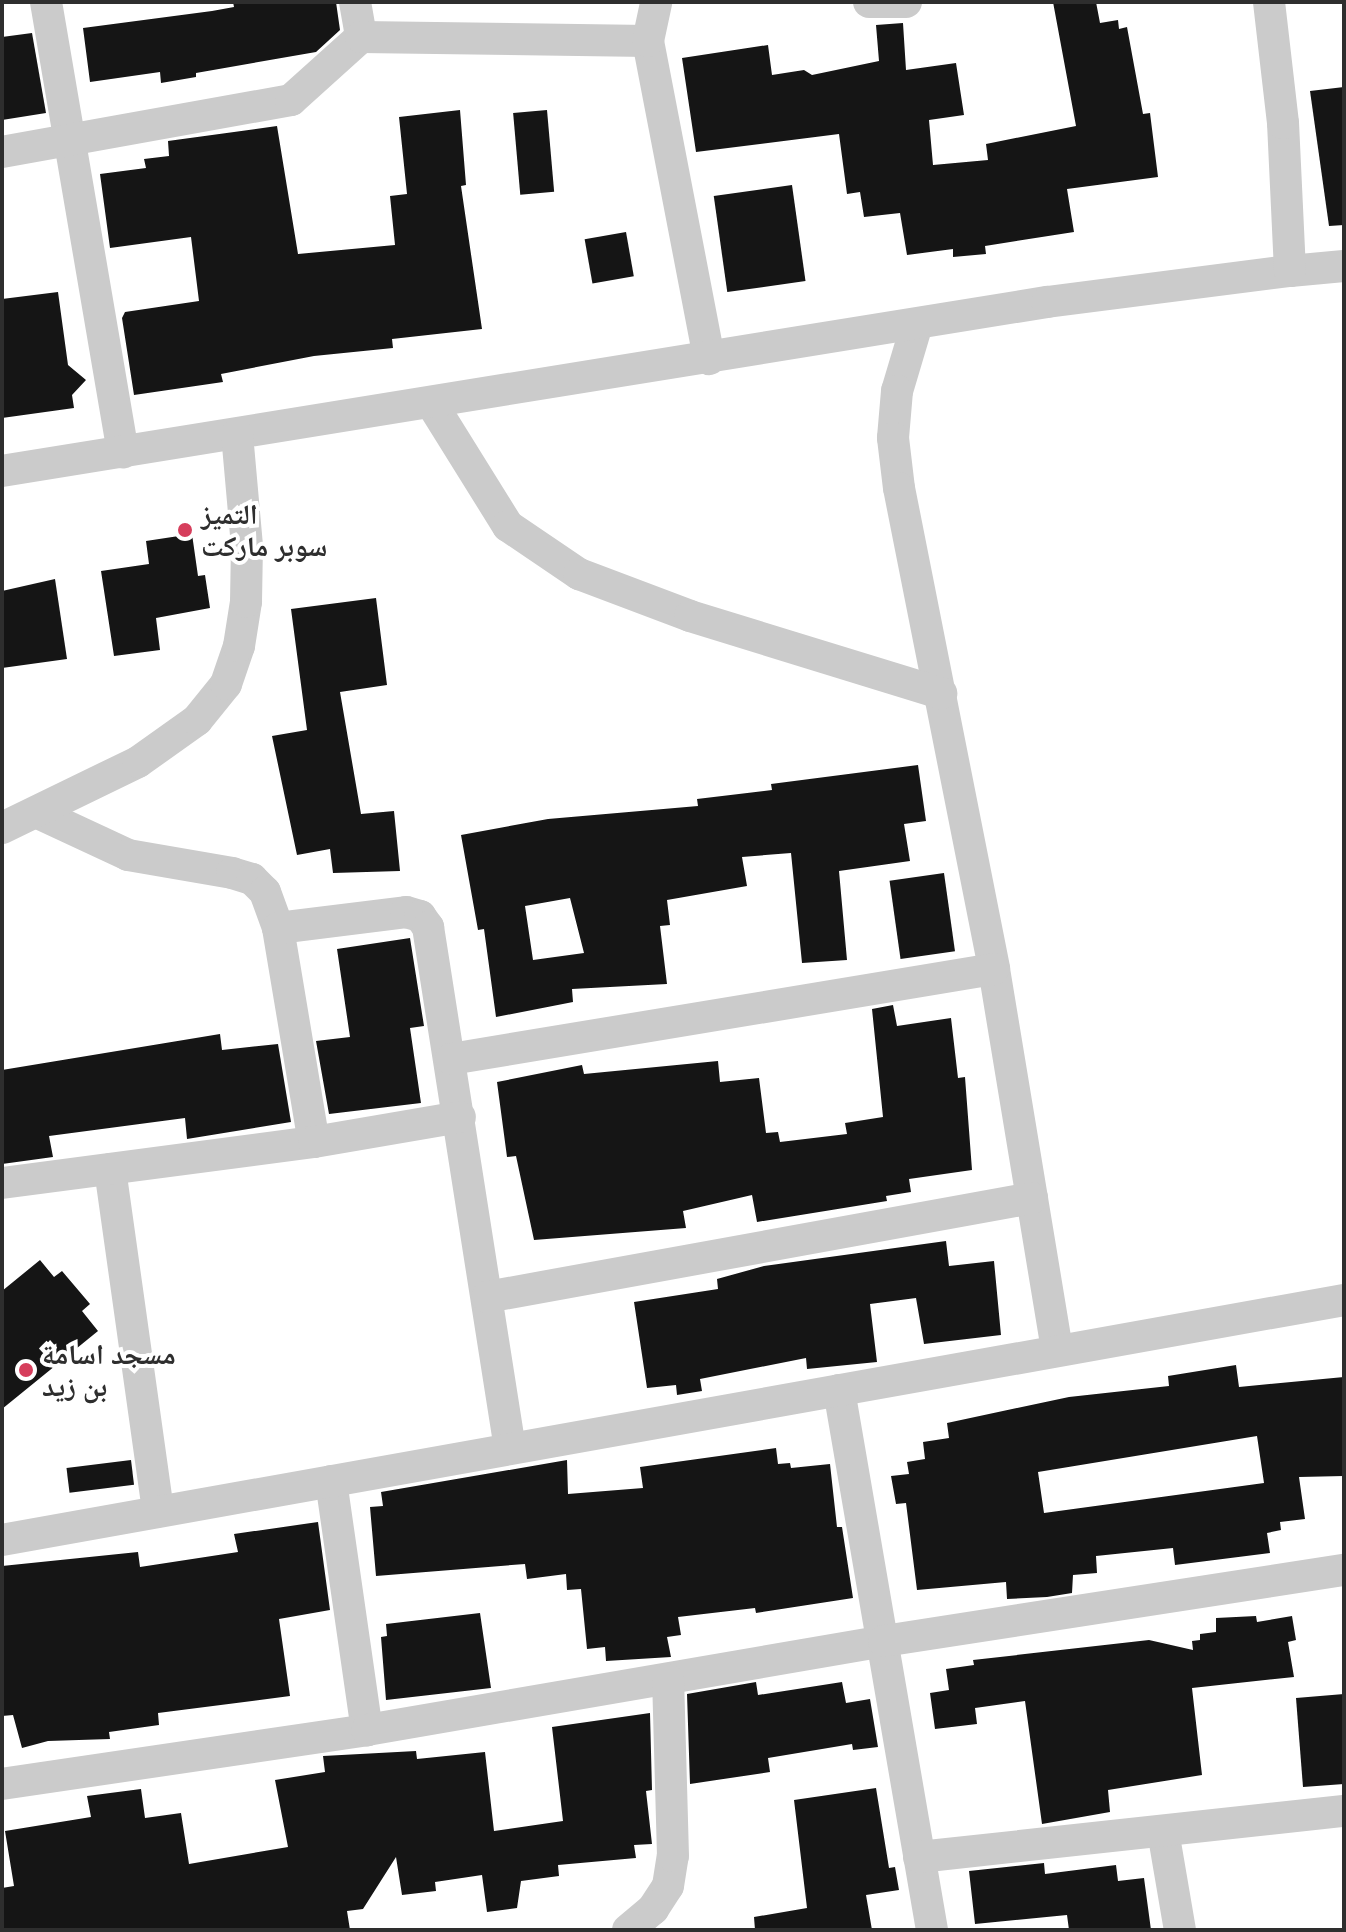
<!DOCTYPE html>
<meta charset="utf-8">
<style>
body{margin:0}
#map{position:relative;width:1346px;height:1932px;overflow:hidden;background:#fff;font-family:"PT Sans","Noto Naskh Arabic",sans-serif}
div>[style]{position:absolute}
.building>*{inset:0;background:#151515;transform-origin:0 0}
.minor>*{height:32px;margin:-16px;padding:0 16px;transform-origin:16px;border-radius:16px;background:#cbcbcb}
.dots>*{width:22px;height:22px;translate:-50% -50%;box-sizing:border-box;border:4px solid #fff;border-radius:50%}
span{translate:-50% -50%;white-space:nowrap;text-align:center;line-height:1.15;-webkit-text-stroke:8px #fff;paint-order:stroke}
.poi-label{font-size:28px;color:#2e2e2e;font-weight:700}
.left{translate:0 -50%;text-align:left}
.frame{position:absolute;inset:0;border:4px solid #2e2e2e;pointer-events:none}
</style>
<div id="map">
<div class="building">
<div style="clip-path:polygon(233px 2px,336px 2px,340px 30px,316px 52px,196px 73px,196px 77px,161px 83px,160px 72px,90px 82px,83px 28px,212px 11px,234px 7px)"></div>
<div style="clip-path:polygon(1053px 2px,1096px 2px,1100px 23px,1118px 20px,1119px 29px,1127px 27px,1143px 114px,1150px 113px,1158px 177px,1067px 189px,1074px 232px,985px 246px,986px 254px,953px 257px,953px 249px,907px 255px,900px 213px,864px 217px,860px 192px,847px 194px,839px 134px,696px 152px,682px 58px,768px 45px,772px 75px,804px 70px,812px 75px,879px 61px,876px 25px,903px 23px,906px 70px,956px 63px,964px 115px,929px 120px,933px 165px,988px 160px,986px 144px,1076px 126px)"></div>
<div style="clip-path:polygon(32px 33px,46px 113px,2px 120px,2px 37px)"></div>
<div style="clip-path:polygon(1344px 87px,1344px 225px,1329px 226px,1310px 91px)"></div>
<div style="clip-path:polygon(460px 110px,466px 185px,461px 186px,482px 329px,392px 339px,393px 348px,314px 356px,221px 374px,223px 382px,134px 395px,122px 318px,125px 312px,199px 301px,191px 237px,110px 248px,100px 174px,146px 168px,144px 159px,169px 156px,168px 141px,277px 126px,298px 254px,395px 245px,390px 196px,407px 194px,399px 117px)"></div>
<div style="left:547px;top:110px;width:82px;height:34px;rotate:85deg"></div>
<div style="left:792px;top:185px;width:97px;height:79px;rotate:82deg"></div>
<div style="left:626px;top:232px;width:45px;height:42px;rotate:80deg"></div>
<div style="clip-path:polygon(58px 292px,68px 365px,86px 380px,72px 395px,74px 408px,2px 418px,2px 299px)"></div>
<div style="clip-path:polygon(192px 534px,198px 576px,205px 575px,210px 608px,156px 618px,160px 650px,114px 656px,101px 571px,149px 564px,146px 541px)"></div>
<div style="clip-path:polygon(55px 579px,67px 659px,2px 668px,2px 591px)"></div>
<div style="clip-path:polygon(376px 598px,387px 685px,340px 692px,361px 814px,394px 811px,400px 871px,333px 873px,330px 849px,297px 855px,272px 736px,307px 730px,291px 609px)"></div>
<div style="clip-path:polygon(evenodd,918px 765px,926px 821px,904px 824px,910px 861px,839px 871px,847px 960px,802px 963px,791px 853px,742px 857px,747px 886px,667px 900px,670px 925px,660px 926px,667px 984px,572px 989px,573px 1002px,496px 1017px,484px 929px,478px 930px,461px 835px,548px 819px,698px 806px,697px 799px,772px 790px,771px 784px,918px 765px,570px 898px,584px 953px,533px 960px,525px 906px,570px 898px)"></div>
<div style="left:944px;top:873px;width:79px;height:55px;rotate:82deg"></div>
<div style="clip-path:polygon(410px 938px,424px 1026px,410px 1028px,421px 1103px,329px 1114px,316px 1041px,350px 1037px,337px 949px)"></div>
<div style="clip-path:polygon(893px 1005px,897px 1026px,951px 1018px,958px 1078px,965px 1077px,972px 1170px,909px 1179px,911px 1192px,886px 1196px,887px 1201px,757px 1222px,752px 1195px,683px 1211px,686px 1228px,534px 1240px,516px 1156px,507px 1157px,497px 1082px,582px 1065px,584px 1074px,718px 1061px,720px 1082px,759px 1078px,766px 1133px,778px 1132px,780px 1142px,847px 1134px,845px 1123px,883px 1117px,872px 1009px)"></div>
<div style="clip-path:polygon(220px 1034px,222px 1050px,278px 1044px,291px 1122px,187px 1139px,185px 1118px,49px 1136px,53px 1157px,2px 1164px,2px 1070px)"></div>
<div style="clip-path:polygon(946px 1241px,949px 1266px,994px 1261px,1001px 1335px,924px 1344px,916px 1298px,870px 1304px,877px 1362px,807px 1369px,806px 1358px,700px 1379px,702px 1391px,677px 1395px,676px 1385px,647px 1388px,634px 1302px,718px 1289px,717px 1279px,764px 1266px)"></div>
<div style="clip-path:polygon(40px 1260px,54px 1277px,62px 1271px,90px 1304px,82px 1311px,98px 1331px,2px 1409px,2px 1291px)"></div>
<div style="clip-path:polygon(evenodd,1236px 1365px,1239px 1387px,1344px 1377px,1344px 1476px,1299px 1477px,1305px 1519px,1280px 1522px,1281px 1530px,1267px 1533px,1270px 1553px,1175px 1565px,1173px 1548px,1096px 1556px,1097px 1573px,1073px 1575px,1072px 1593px,1047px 1597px,1007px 1599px,1006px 1582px,917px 1590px,906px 1503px,896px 1504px,891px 1476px,909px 1474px,907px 1462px,925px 1459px,923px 1442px,949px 1438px,947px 1423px,1069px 1397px,1169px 1386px,1168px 1376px,1236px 1365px,1257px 1436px,1264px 1483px,1044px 1513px,1038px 1472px,1257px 1436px)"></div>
<div style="clip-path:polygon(776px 1448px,778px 1464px,790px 1463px,791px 1468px,830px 1464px,837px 1527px,842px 1527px,853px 1598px,756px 1613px,755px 1608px,678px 1617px,681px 1635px,667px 1637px,671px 1657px,606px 1661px,605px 1647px,587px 1649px,581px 1589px,567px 1590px,566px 1574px,527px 1579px,525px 1564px,376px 1576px,370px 1507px,383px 1506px,381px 1492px,567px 1460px,568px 1494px,643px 1488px,640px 1467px)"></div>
<div style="left:131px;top:1460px;width:25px;height:65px;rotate:83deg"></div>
<div style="clip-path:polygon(318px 1522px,330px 1610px,279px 1619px,290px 1696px,158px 1713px,159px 1725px,109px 1732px,110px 1739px,48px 1741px,22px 1748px,13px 1715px,2px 1716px,2px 1566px,138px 1552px,140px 1567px,238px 1552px,234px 1534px)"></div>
<div style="clip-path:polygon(480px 1613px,491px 1688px,386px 1700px,381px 1637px,387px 1636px,386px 1624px)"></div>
<div style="clip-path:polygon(1256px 1616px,1257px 1622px,1292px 1616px,1296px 1640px,1288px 1642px,1294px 1677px,1192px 1688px,1202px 1775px,1108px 1790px,1110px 1812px,1042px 1824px,1025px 1701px,975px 1708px,977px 1724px,935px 1729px,930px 1693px,949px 1690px,946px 1669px,974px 1665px,973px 1660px,1149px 1640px,1193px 1650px,1192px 1641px,1200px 1640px,1200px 1634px,1216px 1632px,1216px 1618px)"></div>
<div style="clip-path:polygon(756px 1682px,758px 1695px,842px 1682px,846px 1703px,870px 1699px,878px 1747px,853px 1750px,852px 1744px,768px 1758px,770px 1772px,690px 1784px,687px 1694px)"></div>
<div style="clip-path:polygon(1344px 1694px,1344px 1784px,1303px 1787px,1296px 1698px)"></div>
<div style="clip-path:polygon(650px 1713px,652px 1790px,646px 1791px,652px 1844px,634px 1845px,636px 1858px,558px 1865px,559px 1876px,521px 1881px,517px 1908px,487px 1912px,482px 1875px,435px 1882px,436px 1891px,402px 1895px,396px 1857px,363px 1909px,347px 1911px,350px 1930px,2px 1930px,2px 1888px,14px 1886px,5px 1831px,91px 1817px,87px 1796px,141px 1789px,145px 1818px,181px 1813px,189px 1864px,288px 1847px,275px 1780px,325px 1772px,323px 1756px,416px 1751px,417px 1759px,485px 1752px,494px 1831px,563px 1821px,552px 1727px)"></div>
<div style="clip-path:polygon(876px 1788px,889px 1868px,895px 1867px,899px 1890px,866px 1895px,872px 1930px,755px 1930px,754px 1917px,807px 1908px,794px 1800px)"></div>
<div style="clip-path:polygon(1044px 1863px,1045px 1874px,1116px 1865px,1118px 1881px,1144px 1878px,1151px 1930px,1069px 1930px,1067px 1915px,975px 1924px,969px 1871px)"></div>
</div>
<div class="minor">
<div style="left:46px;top:2px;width:457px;rotate:80.3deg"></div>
<div style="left:355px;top:2px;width:36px;rotate:80deg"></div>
<div style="left:869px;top:2px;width:37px"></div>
<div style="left:648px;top:41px;width:324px;rotate:79.1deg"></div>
<div style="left:2px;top:152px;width:294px;rotate:-10.2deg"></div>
<div style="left:291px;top:100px;width:94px;rotate:-42deg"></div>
<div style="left:361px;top:37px;width:287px;rotate:0.8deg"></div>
<div style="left:648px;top:41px;width:40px;rotate:-78deg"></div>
<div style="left:1290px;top:271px;width:54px;rotate:-5.3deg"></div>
<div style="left:917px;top:324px;width:70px;rotate:106.6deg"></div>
<div style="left:897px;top:391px;width:47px;rotate:94.9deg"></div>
<div style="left:893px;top:438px;width:50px;rotate:83.2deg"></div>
<div style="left:899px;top:488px;width:490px;rotate:78.8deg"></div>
<div style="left:994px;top:969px;width:387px;rotate:80.6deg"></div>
<div style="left:432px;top:404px;width:144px;rotate:58.1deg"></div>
<div style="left:508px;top:526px;width:86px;rotate:34.1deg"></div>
<div style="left:579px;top:574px;width:119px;rotate:20.7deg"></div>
<div style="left:690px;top:616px;width:263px;rotate:17.1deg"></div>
<div style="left:2px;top:471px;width:1059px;rotate:-9.19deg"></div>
<div style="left:1047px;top:302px;width:245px;rotate:-7.3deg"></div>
<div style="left:1290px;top:271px;width:148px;rotate:-92.7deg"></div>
<div style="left:1283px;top:123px;width:122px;rotate:-96.6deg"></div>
<div style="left:38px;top:813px;width:99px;rotate:25deg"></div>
<div style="left:128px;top:855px;width:106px;rotate:9.8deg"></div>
<div style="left:232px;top:873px;width:21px;rotate:17deg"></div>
<div style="left:252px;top:879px;width:18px;rotate:45deg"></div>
<div style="left:265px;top:892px;width:38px;rotate:70deg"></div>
<div style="left:278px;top:928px;width:217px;rotate:80.5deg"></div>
<div style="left:2px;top:828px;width:151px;rotate:-25.9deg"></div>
<div style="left:138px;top:762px;width:72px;rotate:-35.4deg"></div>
<div style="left:197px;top:720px;width:46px;rotate:-51.1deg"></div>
<div style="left:226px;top:684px;width:40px;rotate:-71.1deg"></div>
<div style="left:239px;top:646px;width:45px;rotate:-81deg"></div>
<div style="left:246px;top:602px;width:56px;rotate:-89deg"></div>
<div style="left:247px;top:546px;width:112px;rotate:-95.1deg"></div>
<div style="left:278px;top:928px;width:129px;rotate:-7.1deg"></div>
<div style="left:406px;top:912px;width:15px;rotate:16deg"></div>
<div style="left:420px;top:916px;width:14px;rotate:54deg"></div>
<div style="left:428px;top:927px;width:528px;rotate:81.07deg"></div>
<div style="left:451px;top:1059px;width:550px;rotate:-9.41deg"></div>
<div style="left:110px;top:1169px;width:346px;rotate:82deg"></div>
<div style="left:2px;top:1183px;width:315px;rotate:-7.5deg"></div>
<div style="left:314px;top:1142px;width:148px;rotate:-9.7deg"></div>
<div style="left:487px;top:1297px;width:554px;rotate:-10.3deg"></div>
<div style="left:839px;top:1390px;width:548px;rotate:80.23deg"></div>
<div style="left:331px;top:1481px;width:252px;rotate:81.8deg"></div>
<div style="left:2px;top:1540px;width:1363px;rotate:-10.14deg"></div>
<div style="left:2px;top:1784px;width:369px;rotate:-8.4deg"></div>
<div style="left:367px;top:1730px;width:525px;rotate:-9.77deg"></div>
<div style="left:884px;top:1641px;width:465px;rotate:-8.8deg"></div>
<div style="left:1163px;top:1831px;width:100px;rotate:80.3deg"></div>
<div style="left:919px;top:1857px;width:427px;rotate:-6.2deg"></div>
<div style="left:628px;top:1930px;width:33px;rotate:-40deg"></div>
<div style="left:653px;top:1909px;width:27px;rotate:-57deg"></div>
<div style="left:668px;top:1886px;width:30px;rotate:-81deg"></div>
<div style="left:673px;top:1856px;width:176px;rotate:-91.6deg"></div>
</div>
<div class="dots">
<div style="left:185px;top:530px;background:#d63e5c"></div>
<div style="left:26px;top:1370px;background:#d63e5c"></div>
</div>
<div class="poi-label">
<span class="left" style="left:201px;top:530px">التميز<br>سوبر ماركت</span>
<span class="left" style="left:42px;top:1370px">مسجد اسامة<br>بن زيد</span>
</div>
<div class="frame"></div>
</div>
